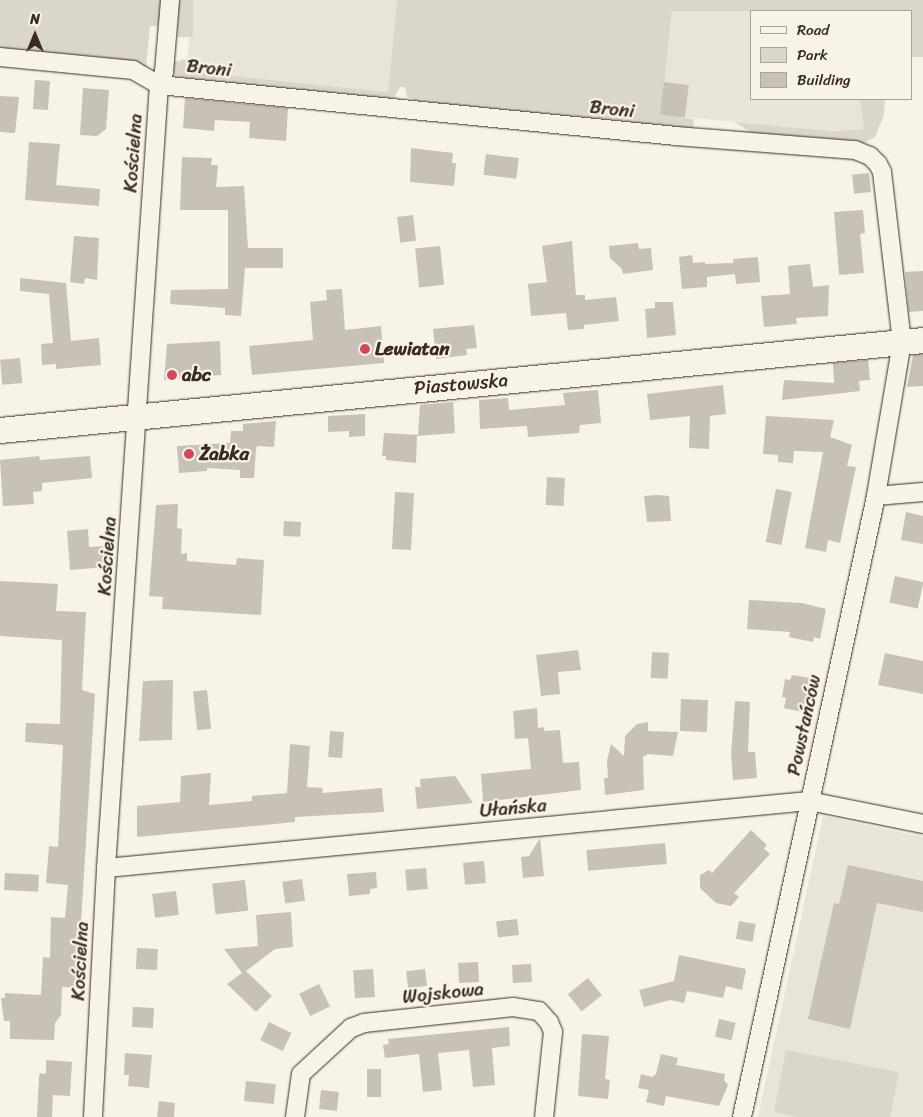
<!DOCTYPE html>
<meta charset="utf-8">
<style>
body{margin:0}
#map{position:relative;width:923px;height:1117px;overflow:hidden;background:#f7f3e8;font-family:Sriracha,sans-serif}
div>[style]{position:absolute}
.built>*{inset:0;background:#e9e4d9}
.green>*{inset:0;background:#dbd6cb;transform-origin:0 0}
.building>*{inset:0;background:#c8c1b6;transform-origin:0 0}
.roads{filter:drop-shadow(0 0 1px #3b2a1e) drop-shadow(0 0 1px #3b2a1e)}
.street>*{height:18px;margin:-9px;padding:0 9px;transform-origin:9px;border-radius:9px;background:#f7f3e8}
.secondary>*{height:25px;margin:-12.5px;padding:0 12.5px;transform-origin:12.5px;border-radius:12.5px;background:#f7f3e8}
.dots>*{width:14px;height:14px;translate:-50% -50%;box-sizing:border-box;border:2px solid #f7f3e8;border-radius:50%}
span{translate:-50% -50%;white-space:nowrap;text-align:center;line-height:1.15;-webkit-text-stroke:4.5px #f7f3e8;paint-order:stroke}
.street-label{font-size:19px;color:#3b2a1e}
.poi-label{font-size:19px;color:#3b2a1e;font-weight:700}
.left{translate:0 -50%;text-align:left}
.legend{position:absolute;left:750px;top:10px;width:162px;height:90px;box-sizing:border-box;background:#f7f3e8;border:1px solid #aca397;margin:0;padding:6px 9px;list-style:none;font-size:15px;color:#3b2a1e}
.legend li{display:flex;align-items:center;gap:10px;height:25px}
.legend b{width:25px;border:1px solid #aca397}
.north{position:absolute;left:10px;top:10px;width:50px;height:50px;-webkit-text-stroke:4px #f7f3e8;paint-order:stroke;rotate:0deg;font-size:14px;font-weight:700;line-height:20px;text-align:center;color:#3b2a1e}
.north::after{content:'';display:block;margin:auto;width:18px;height:22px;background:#3b2a1e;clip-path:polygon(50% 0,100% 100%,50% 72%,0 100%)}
</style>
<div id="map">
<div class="built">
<div style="clip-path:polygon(193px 0,397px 0,388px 92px,186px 71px)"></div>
<div style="clip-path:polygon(845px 10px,752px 11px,752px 99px,860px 99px,864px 129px,833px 131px,661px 115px,672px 11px)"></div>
<div style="clip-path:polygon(823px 816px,923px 837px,923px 1117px,758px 1117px)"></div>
</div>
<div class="green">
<div style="clip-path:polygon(0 0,162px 0,160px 26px,150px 26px,146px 68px,0 51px)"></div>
<div style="left:178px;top:0;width:15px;height:37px"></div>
<div style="clip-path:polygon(397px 0,923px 0,923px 57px,912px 57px,912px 11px,672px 11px,661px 115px,694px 119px,693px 128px,677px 131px,417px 101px,407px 97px,405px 87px,400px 87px,394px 98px,381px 103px,183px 80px,173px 73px,173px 62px,187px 59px,186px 71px,388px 92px)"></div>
<div style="clip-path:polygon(860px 99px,885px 99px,884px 115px,875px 137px,860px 145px,754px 134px,734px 122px,833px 131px,864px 129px)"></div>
<div style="clip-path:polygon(786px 1050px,899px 1072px,890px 1117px,796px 1117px,774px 1112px)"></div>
</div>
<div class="building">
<div style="left:35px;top:80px;width:15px;height:29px;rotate:4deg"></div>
<div style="left:664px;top:82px;width:25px;height:33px;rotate:7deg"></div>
<div style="clip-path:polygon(83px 88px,109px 90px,106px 129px,97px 136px,80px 135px)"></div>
<div style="clip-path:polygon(0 96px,19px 97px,15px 133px,0 132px)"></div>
<div style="clip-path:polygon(185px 98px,288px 108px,286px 141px,249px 138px,250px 122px,215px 120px,214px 131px,183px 128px)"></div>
<div style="clip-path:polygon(29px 142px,60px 144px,56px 185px,100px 189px,99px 206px,25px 200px)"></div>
<div style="clip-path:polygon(411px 148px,453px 153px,452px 163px,456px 163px,454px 186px,410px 182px)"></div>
<div style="left:486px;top:154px;width:33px;height:21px;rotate:7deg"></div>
<div style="clip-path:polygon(182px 157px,212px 158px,211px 165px,218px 165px,216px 187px,244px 186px,248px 248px,283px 248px,283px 268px,245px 268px,241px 316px,225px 315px,225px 308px,170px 304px,171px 290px,228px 289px,228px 210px,180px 210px)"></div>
<div style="left:869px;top:173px;width:19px;height:17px;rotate:84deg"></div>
<div style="clip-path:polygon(863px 210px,865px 233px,860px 234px,864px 273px,839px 275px,834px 212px)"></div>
<div style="left:413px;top:215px;width:26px;height:16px;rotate:83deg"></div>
<div style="clip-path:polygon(74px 236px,99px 238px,97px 280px,85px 278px,84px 284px,70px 282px)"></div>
<div style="clip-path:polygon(572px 241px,576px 295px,585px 295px,585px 300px,616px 297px,619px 321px,584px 325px,584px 329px,568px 330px,566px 313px,531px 316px,528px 284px,547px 282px,542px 246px)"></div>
<div style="clip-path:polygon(638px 243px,639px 249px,651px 248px,653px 270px,623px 274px,622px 269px,610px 258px,609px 246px)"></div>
<div style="left:440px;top:246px;width:39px;height:25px;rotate:84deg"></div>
<div style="clip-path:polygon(692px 255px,693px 263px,705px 262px,705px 264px,733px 263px,733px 259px,758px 257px,760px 282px,736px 284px,735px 274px,707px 277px,707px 287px,682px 289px,679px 257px)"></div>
<div style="clip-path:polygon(810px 264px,813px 287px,829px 285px,828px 316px,796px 318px,797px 324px,764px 327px,761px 296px,790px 294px,788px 266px)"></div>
<div style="clip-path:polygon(923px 271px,923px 311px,909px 312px,905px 272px)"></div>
<div style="clip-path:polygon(20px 278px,66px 283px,71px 341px,99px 338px,101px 365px,56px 369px,56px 364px,42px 365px,41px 344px,53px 343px,49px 294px,20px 291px)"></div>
<div style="clip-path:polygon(342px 289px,345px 330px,381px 326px,384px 363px,252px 375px,249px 346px,313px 340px,310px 302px,327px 300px,326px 290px)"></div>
<div style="clip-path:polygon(655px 302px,673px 302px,676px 335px,647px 338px,645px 309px,655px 308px)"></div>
<div style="clip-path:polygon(474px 325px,477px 348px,466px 349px,467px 355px,436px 359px,433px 329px)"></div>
<div style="clip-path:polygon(220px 341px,221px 375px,164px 380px,167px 344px)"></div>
<div style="clip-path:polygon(923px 354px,923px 386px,907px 387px,913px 355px)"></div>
<div style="left:20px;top:358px;width:25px;height:20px;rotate:85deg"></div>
<div style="clip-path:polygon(868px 360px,870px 380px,859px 381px,860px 391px,782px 400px,784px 380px,834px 383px,833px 363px)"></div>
<div style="clip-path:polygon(723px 385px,726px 414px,710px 416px,709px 449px,689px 448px,690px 416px,650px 420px,647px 394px)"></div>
<div style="clip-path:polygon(598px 390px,601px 423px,580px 425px,579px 433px,528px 437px,527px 426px,480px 429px,479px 400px,508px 398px,509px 410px,565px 405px,563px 393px)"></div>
<div style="clip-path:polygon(453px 402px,455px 433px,417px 436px,416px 463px,386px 460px,386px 456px,382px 456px,384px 433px,418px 435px,420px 405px)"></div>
<div style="clip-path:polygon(365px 414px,365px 436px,349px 437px,349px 431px,328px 432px,328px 416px)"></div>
<div style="clip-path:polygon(766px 416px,834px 420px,830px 437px,852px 445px,847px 466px,856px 467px,840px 543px,828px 540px,826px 552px,805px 548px,823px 452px,794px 451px,793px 463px,778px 462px,778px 455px,763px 454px)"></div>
<div style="clip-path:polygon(276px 421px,274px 447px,257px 446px,256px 450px,254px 478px,240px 478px,240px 470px,207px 468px,207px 471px,179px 473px,177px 446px,230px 443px,231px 431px,243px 431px,243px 424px)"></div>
<div style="clip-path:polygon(39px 456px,40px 460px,90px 456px,92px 478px,42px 483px,42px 491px,33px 492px,34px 504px,3px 506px,0 460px)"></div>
<div style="left:547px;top:477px;width:18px;height:28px;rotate:3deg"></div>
<div style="left:776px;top:489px;width:16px;height:54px;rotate:11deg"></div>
<div style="left:395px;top:492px;width:19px;height:57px;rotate:3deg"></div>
<div style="clip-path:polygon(657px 495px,669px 496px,671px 521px,647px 522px,644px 496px)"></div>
<div style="clip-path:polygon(178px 504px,177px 528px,182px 529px,181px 554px,187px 553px,187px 561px,236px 565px,237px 558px,264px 560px,261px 615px,162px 609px,163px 597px,149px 596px,156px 505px)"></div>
<div style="clip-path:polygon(906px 512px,923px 516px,923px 544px,901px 540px)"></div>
<div style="left:284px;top:521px;width:17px;height:15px;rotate:3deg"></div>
<div style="clip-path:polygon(88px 529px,89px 547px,105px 546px,106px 567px,70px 570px,67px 531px)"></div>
<div style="left:895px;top:576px;width:29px;height:27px;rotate:12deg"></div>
<div style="clip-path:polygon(0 581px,58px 584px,56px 611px,86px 612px,82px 690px,95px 694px,77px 988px,62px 987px,61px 1015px,55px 1023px,54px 1040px,10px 1039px,10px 1021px,4px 1021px,1px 998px,5px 998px,5px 993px,41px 995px,43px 957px,50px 958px,51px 917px,65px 918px,68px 885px,46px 883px,49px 846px,58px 847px,63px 745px,25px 742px,26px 723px,60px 724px,62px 640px,0 636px)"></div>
<div style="clip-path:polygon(749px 600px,802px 603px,826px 609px,820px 639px,814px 637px,813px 642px,789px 637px,790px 632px,747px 629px)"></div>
<div style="clip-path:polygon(578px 650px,581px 670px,558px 672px,560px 694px,541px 696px,536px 655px)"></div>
<div style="left:652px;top:652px;width:17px;height:26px;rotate:3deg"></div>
<div style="clip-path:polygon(885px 653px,923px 661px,923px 694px,878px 685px)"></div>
<div style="clip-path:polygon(792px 675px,810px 678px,807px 703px,804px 703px,802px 712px,784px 708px,786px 698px,782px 697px,785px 679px,790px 680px)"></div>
<div style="clip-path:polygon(173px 680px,172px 740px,139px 741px,143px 681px)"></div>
<div style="left:207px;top:690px;width:39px;height:14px;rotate:84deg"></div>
<div style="left:681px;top:699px;width:27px;height:32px;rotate:2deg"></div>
<div style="clip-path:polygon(735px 701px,750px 702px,748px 752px,755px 752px,757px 778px,733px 780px,731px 754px)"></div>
<div style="clip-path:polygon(537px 708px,538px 728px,544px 727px,544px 731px,560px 730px,563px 763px,579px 762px,581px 790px,483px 802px,481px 774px,531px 769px,528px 738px,515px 739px,513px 711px)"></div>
<div style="clip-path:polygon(648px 722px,648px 731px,678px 732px,673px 756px,648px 754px,643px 757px,644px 790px,605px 795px,604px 778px,608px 778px,607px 761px,611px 744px,624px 756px,625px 736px,637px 724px)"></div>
<div style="left:330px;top:731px;width:14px;height:26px;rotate:4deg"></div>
<div style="clip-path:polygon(290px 744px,310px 746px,307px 787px,323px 788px,322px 793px,382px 788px,384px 812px,295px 817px,295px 822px,137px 837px,137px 806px,180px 802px,181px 776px,211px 773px,209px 805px,252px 801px,252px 796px,287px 793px)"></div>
<div style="clip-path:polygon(455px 776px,473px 803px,417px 809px,415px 787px,421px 787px,420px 779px)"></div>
<div style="clip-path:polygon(751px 830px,767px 845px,764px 849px,770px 854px,734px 893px,739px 897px,731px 906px,716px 903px,700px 888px,700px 875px,709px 870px,712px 873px)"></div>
<div style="clip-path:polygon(540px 838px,544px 876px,523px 878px,521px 857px,529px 856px)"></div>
<div style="left:665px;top:843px;width:21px;height:79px;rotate:85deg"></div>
<div style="left:484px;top:861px;width:22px;height:21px;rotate:85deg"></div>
<div style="clip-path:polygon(848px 865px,923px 881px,923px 912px,877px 903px,850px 1029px,808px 1019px,834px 903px,839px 904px)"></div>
<div style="left:426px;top:868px;width:21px;height:21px;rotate:85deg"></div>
<div style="clip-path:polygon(376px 872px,377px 888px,370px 889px,370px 894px,349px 896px,347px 874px)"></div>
<div style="left:5px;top:873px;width:34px;height:17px;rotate:3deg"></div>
<div style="left:302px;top:879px;width:22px;height:20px;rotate:82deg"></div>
<div style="left:245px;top:880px;width:31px;height:33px;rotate:84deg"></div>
<div style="left:176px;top:891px;width:24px;height:24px;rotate:83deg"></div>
<div style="clip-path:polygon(291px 912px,293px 947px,275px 949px,246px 971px,272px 996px,256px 1012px,227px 984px,242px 973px,224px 949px,258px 946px,256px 915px)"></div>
<div style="left:517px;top:919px;width:16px;height:21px;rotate:83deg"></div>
<div style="left:739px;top:921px;width:17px;height:18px;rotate:10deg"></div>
<div style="left:137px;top:948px;width:21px;height:21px;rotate:3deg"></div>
<div style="clip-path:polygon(679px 955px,746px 969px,742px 990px,726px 986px,723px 998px,687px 991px,684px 1003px,670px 1000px,644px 1007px,639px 990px,674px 981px)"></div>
<div style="left:478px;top:962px;width:20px;height:20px;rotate:87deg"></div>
<div style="left:531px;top:964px;width:18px;height:19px;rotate:87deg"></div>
<div style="left:373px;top:969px;width:28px;height:20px;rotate:86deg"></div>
<div style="left:425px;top:969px;width:17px;height:19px;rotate:83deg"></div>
<div style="left:588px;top:978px;width:22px;height:26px;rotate:51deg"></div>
<div style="left:319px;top:984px;width:25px;height:22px;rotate:64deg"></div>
<div style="left:133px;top:1007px;width:21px;height:20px;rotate:3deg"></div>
<div style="left:719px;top:1019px;width:17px;height:18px;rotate:13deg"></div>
<div style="left:269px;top:1022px;width:25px;height:20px;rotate:26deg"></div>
<div style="clip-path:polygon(509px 1027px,510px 1046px,492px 1048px,495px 1085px,473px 1087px,469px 1050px,438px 1053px,442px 1090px,433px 1091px,423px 1092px,419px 1054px,385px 1058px,383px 1045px,389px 1044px,388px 1039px)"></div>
<div style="clip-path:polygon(582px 1034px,609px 1036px,605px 1079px,610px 1080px,608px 1099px,578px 1096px)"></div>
<div style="clip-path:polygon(125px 1053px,152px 1055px,149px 1088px,128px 1086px,129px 1075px,124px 1075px)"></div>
<div style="clip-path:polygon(661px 1054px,678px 1058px,676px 1065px,725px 1074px,724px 1080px,728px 1085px,719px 1106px,666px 1096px,664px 1106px,646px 1102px,649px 1090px,638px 1088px,641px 1074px,652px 1077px,656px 1074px)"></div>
<div style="clip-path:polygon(46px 1060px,72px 1062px,70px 1096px,53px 1095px,52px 1117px,37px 1117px,39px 1077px,40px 1073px,46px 1074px)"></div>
<div style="left:367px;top:1069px;width:14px;height:28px"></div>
<div style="left:246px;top:1081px;width:30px;height:20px;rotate:6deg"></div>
<div style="left:321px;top:1090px;width:18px;height:19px;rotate:6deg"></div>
<div style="clip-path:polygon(159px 1101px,175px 1103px,174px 1117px,157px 1117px)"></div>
</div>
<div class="roads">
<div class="street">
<div style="left:0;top:57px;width:134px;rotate:5.6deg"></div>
<div style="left:133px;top:70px;width:30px;rotate:30deg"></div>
<div style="left:159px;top:85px;width:520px;rotate:5.63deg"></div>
<div style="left:676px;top:136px;width:180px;rotate:4.5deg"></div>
<div style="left:855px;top:150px;width:16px;rotate:22deg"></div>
<div style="left:870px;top:156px;width:11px;rotate:45deg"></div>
<div style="left:878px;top:164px;width:9px;rotate:63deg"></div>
<div style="left:882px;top:172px;width:171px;rotate:83.3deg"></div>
<div style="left:902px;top:342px;width:156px;rotate:99.6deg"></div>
<div style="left:876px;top:496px;width:635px;rotate:102.18deg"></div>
<div style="left:876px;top:496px;width:47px;rotate:-4.9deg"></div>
<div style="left:106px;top:868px;width:706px;rotate:-5.44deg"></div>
<div style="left:809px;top:801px;width:116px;rotate:11.4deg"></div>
<div style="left:93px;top:1117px;width:249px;rotate:-87deg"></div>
<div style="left:106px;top:868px;width:785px;rotate:-86.13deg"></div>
<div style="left:159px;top:85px;width:14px;rotate:-69deg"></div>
<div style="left:164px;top:72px;width:72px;rotate:-85.2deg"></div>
<div style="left:295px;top:1117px;width:43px;rotate:-82.1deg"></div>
<div style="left:301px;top:1074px;width:68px;rotate:-42.6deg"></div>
<div style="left:351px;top:1028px;width:14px;rotate:-21deg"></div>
<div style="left:364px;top:1023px;width:150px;rotate:-6.1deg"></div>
<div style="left:513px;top:1007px;width:26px;rotate:9deg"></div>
<div style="left:539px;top:1011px;width:15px;rotate:48deg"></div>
<div style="left:549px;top:1022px;width:11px;rotate:68deg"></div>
<div style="left:553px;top:1032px;width:85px;rotate:96deg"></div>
</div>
<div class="secondary">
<div style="left:0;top:430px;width:927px;rotate:-5.57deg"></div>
</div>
</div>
<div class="dots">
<div style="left:365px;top:349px;background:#d1495b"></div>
<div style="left:172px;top:375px;background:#d1495b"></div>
<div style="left:189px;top:454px;background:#d1495b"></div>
</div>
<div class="street-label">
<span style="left:209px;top:68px;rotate:6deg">Broni</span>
<span style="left:612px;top:109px;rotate:6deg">Broni</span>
<span style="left:133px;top:153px;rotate:-86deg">Kościelna</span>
<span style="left:461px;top:384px;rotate:-5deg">Piastowska</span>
<span style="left:107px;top:556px;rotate:-86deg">Kościelna</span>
<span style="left:804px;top:725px;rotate:-78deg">Powstańców</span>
<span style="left:513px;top:808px;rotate:-5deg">Ułańska</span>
<span style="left:80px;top:961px;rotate:-87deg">Kościelna</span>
<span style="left:443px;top:993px;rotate:-6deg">Wojskowa</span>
</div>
<div class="poi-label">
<span class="left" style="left:375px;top:349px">Lewiatan</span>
<span class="left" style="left:182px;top:375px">abc</span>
<span class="left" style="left:199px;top:454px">Żabka</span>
</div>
<ul class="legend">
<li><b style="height:6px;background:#f7f3e8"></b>Road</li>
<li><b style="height:14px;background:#dbd6cb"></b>Park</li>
<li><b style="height:14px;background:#c8c1b6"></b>Building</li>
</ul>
<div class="north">N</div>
</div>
